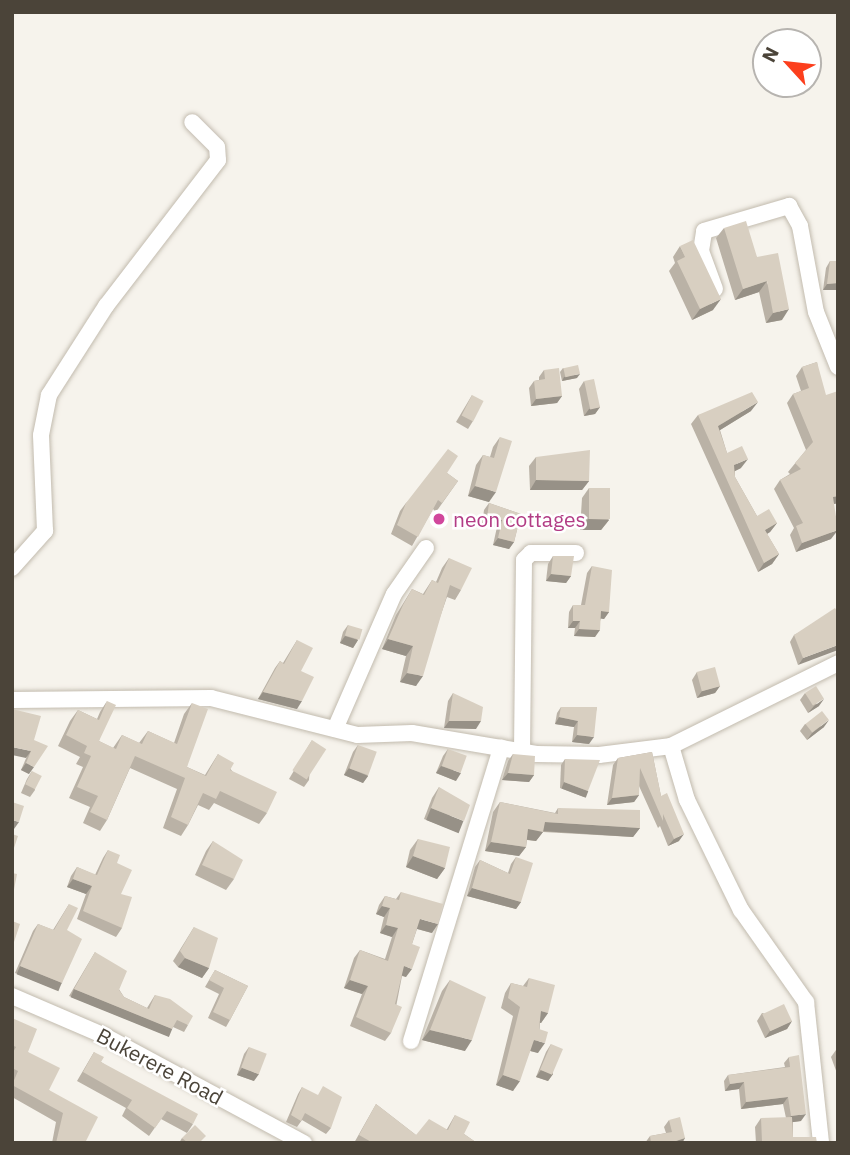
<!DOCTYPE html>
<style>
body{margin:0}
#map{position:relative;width:850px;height:1155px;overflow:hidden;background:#f6f3ec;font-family:"IBM Plex Sans",sans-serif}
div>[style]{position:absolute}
.roads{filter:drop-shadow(0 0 2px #c2bbae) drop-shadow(0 0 2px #c2bbae)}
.minor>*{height:16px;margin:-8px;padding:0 8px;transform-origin:8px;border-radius:8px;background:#fff}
.wall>*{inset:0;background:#bab2a6}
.shaded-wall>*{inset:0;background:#979187;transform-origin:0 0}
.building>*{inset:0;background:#d8cfc1;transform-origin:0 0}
.dots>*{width:19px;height:19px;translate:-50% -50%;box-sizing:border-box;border:4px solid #fff;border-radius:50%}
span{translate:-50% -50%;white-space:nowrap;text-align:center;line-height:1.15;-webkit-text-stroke:5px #fff;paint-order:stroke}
.hotel-label{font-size:21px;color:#b23c85}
.left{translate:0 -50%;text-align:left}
.street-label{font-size:21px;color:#4b4439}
.frame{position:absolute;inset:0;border:14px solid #4b4439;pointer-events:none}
.north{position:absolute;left:752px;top:28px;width:70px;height:70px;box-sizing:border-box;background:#fff;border:2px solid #b7b4b0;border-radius:50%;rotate:297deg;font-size:19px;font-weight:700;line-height:28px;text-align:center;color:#4b4439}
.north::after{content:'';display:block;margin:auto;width:24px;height:32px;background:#fc3f1d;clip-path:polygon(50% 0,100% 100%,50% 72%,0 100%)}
</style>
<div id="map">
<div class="roads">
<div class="minor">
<div style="left:715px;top:289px;width:40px;rotate:-110.2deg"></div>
<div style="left:701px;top:251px;width:20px;rotate:-81deg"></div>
<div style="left:704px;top:231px;width:89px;rotate:-16.4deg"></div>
<div style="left:789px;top:206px;width:23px;rotate:61deg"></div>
<div style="left:800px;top:226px;width:87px;rotate:79.5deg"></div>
<div style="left:816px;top:312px;width:59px;rotate:68.2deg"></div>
<div style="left:12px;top:568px;width:50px;rotate:-48.3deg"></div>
<div style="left:45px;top:531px;width:96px;rotate:-92.4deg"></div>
<div style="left:41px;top:435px;width:41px;rotate:-78.7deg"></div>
<div style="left:49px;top:395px;width:106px;rotate:-57.4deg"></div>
<div style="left:106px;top:306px;width:184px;rotate:-52.5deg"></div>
<div style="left:218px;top:160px;width:13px;rotate:-94deg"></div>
<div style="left:217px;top:147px;width:35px;rotate:-135deg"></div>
<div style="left:12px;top:700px;width:199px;rotate:-0.6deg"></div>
<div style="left:211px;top:698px;width:151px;rotate:14.2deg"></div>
<div style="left:357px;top:735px;width:55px;rotate:-2.1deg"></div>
<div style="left:412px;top:733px;width:126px;rotate:9.6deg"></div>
<div style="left:536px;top:754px;width:63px;rotate:0.9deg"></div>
<div style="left:599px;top:755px;width:73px;rotate:-7.1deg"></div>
<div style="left:671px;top:746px;width:186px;rotate:-26.4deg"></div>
<div style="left:335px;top:729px;width:147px;rotate:-66.4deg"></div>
<div style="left:394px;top:594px;width:56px;rotate:-55.2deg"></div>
<div style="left:671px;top:746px;width:56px;rotate:73.5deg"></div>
<div style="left:687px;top:800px;width:123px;rotate:63.9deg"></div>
<div style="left:741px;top:910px;width:113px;rotate:54.8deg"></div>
<div style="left:806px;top:1002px;width:142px;rotate:83.9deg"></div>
<div style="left:522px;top:752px;width:192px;rotate:-89.4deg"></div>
<div style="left:524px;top:560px;width:10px;rotate:-45deg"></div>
<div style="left:531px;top:553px;width:45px"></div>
<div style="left:12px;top:996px;width:101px;rotate:23.3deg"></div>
<div style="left:105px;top:1036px;width:226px;rotate:28.3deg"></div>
<div style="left:411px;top:1041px;width:307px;rotate:-72.9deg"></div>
</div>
</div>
<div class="wall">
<div style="clip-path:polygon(724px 228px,757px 257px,782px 320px,766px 323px,759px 292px,735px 300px,716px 238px)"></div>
<div style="clip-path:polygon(680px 246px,713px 310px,692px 320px,669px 271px,675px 263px,673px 257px)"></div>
<div style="clip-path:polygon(830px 261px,838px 261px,838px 290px,823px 290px,826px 268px)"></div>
<div style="clip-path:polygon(817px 362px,838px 503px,834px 504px,831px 539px,796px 552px,790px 535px,794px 528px,774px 489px,780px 480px,790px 474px,788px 472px,806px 450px,787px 403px,793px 394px,801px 391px,796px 376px,802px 367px)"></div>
<div style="clip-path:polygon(563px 368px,577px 378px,562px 381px,560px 372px)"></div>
<div style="clip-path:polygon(544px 370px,562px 396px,557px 403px,531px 406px,529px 388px,534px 381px,539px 380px,539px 377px)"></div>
<div style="clip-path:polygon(584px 381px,600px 407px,595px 414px,584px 416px,579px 389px)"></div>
<div style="clip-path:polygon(472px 395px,473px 421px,468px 429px,456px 422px)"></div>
<div style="clip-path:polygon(751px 411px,720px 430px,727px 453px,741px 468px,735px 471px,735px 477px,757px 516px,777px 523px,770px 532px,767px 534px,779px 554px,772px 564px,758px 572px,691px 424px,698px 415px)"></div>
<div style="clip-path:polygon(500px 437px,489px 502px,468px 496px,476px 465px,483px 455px,490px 457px,493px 447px)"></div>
<div style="clip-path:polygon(536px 457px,589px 481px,582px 490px,530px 490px,529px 466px)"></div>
<div style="clip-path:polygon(447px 473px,458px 481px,436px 512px,433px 509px,412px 546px,391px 534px,400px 511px,406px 503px)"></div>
<div style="clip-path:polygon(589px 488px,609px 520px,601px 530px,580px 530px,582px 498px)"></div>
<div style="clip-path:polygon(489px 503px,521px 514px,514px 542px,509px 549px,493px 545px,497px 527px,482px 525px,484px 510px)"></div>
<div style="clip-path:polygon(553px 556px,571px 576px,566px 583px,546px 581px,548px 564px)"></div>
<div style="clip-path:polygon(449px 558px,461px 590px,455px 600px,447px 597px,416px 686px,400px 682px,406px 656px,382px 649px,396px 615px,412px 589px,423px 594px,432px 580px,436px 582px,442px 568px)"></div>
<div style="clip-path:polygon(592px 566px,609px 612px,604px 619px,601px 618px,595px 637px,574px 636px,575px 628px,568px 628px,569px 612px,573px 605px,581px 605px,587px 573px)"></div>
<div style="clip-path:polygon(838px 613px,798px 665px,790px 642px,794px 635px)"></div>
<div style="clip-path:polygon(348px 625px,358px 640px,353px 648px,340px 643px,343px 632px)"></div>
<div style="clip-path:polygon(297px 640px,301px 671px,297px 709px,258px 699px,275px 668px,280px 661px,283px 663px)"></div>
<div style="clip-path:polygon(697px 672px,720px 686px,715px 693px,697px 698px,692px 680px)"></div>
<div style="clip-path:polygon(453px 693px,476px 729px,444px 728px,448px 701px)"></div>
<div style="clip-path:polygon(805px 693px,819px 706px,808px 713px,800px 700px)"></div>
<div style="clip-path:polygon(107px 701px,99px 741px,113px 748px,122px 735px,139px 743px,148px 731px,174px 743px,184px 714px,192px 703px,187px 767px,205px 775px,218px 754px,267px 813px,259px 824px,214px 803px,209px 810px,198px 805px,188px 825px,181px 836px,163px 828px,177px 789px,130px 768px,107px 820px,100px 831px,83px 823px,90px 807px,69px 798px,83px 767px,76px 764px,80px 757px,58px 746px,70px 721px,78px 710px,97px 719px,100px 712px)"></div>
<div style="clip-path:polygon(561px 707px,597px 707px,589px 744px,572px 742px,574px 727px,555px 724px,557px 713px)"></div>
<div style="clip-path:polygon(805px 724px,824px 727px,807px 740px,800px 731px)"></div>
<div style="clip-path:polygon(34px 740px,29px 774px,21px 770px)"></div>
<div style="clip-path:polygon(312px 740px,309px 780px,304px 787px,289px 779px)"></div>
<div style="clip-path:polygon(358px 745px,368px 776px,363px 783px,344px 775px,353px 752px)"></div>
<div style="clip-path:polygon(448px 749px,456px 781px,436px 773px,443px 756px)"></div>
<div style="clip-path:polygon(652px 752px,661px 796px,679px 841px,668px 846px,660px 826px,658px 828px,639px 786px,639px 795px,634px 802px,607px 805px,613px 765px,618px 758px)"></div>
<div style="clip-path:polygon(513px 754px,534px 775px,529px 782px,502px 780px,508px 761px)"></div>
<div style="clip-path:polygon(565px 759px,588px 791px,584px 797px,560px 788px,561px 765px)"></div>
<div style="clip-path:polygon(32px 771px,35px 790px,30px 797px,21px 793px,27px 779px)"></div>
<div style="clip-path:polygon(439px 787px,457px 832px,424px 819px,432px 798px)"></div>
<div style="clip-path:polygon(500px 802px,555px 813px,558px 808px,640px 828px,633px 837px,543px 832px,536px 841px,527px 840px,526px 847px,519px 856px,485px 851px,493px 812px)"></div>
<div style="clip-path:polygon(418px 839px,445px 868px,437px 879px,406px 867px,410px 850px)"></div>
<div style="clip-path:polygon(213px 841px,234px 879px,226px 890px,195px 875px,206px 851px)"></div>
<div style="clip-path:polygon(108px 850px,117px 863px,121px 894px,122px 928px,116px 937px,77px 919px,86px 894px,67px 887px,71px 876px,77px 867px,95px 875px,103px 858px)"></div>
<div style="clip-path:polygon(516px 857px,521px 902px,516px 909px,467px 896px,475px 867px,480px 860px,508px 873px,511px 864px)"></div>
<div style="clip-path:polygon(401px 892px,432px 933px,417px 929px,412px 944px,406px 977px,402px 976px,391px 1033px,385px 1041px,350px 1026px,362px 994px,344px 988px,354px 958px,360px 950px,385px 959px,392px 937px,380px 933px,384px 917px,376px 914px,379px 905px,385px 896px,396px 899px)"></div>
<div style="clip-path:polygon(69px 904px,62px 983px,57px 990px,15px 973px,33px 931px,38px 924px,53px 930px)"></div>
<div style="clip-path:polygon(194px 927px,209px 968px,202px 978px,178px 967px,173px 961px)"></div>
<div style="clip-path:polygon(95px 952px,124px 997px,147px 1008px,155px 995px,188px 1025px,184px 1032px,173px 1027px,168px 1036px,69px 996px)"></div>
<div style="clip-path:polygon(215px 970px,248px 986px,230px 1020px,226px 1027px,208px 1018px,219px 994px,205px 987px)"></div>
<div style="clip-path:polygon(529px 978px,548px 1013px,541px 1023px,540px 1023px,538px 1053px,530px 1051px,513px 1091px,496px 1085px,513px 1016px,501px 1008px,505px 993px,511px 983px,523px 986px)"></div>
<div style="clip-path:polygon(450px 980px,465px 1051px,422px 1040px,442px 991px)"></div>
<div style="clip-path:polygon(762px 1013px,792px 1021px,787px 1029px,765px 1038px,757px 1021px)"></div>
<div style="clip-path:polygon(12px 1018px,28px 1052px,49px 1090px,85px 1143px,52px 1143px,56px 1122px,12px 1097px)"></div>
<div style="clip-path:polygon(551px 1044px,553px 1074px,548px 1081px,536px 1077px,546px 1052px)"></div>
<div style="clip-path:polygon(249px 1047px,254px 1081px,237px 1075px,244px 1054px)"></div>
<div style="clip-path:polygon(838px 1049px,838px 1076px,831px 1057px,836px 1050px)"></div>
<div style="clip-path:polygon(94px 1052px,101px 1062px,193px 1124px,187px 1133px,161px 1119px,149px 1136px,122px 1116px,126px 1108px,77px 1081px)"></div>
<div style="clip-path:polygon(789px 1057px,801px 1121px,793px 1122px,793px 1137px,817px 1143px,756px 1143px,755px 1127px,761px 1118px,786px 1118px,783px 1104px,741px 1109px,739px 1089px,725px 1091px,724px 1081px,728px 1075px,785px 1067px,784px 1063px)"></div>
<div style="clip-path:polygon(302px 1087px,331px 1128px,326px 1134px,302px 1120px,297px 1127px,286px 1122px,298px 1094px)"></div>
<div style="clip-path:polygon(376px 1104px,416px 1135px,447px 1129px,455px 1115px,464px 1134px,477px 1143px,354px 1143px)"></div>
<div style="clip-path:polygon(669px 1120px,685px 1138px,682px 1143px,645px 1143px,650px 1136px,666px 1133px,664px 1127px)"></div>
<div style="clip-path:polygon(182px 1138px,201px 1143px,179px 1143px)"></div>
</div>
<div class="shaded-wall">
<div style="clip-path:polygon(767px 281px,759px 292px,735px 300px,743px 289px)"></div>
<div style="clip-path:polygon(838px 283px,838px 290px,823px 290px,827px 284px)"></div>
<div style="clip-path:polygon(721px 299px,713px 310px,692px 320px,700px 309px)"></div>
<div style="clip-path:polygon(789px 309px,782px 320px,766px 323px,773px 313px)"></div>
<div style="clip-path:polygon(580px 374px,577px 378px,562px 381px,564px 377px)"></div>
<div style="clip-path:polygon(562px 396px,557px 403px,531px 406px,536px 399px)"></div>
<div style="clip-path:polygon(758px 402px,751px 411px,712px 435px,718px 426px)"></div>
<div style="clip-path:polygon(600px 407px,595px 414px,584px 416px,589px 409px)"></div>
<div style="clip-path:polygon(748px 459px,741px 468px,727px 475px,734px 465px)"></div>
<div style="clip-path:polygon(536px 480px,589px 481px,582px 490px,530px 490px)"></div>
<div style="clip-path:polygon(475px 486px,496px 492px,489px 502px,468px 496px)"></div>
<div style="clip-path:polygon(838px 496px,838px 503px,826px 506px,833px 497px)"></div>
<div style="clip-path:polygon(487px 518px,502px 520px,497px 527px,482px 525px)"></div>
<div style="clip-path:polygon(588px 519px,609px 520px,601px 530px,580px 530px)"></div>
<div style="clip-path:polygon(777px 523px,770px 532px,758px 539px,765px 530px)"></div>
<div style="clip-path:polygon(838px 530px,831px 539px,796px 552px,802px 543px)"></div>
<div style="clip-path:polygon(498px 538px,514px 542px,509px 549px,493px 545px)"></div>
<div style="clip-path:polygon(779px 554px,772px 564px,758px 572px,764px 563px)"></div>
<div style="clip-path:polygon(551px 574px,571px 576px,566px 583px,546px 581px)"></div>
<div style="clip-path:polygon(601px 611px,609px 612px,604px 619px,596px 618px)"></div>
<div style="clip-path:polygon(573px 621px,580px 621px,575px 628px,568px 628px)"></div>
<div style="clip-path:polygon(579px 629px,600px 630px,595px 637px,574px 636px)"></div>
<div style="clip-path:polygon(345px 636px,358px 640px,353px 648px,340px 643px)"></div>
<div style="clip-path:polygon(388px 639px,413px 646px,406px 656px,382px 649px)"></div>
<div style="clip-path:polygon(838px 645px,838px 650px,798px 665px,803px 658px)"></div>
<div style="clip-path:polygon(407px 673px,423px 676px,416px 686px,400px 682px)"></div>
<div style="clip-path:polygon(720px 686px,715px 693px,697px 698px,702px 691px)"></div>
<div style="clip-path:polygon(263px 692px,302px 701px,297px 709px,258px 699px)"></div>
<div style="clip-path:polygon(824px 699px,819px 706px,808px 713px,814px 706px)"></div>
<div style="clip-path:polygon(559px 717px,578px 721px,574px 727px,555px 724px)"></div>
<div style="clip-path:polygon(829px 720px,824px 727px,807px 740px,812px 733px)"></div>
<div style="clip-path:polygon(449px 721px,481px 721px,476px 729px,444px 728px)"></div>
<div style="clip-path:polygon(577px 735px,594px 737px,589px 744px,572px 742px)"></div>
<div style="clip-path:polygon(12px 747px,31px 751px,26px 758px,12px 755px)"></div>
<div style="clip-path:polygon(26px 763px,34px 767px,29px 774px,21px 770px)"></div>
<div style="clip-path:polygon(441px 766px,461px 773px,456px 781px,436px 773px)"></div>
<div style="clip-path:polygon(349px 768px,368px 776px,363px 783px,344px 775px)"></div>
<div style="clip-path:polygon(508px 773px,534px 775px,529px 782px,502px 780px)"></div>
<div style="left:564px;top:782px;width:26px;height:7px;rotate:21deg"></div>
<div style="clip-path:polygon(639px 795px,634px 802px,607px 805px,612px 798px)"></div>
<div style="left:431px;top:808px;width:35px;height:13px;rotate:22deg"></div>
<div style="clip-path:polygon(12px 820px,19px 822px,14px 829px,12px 829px)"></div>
<div style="clip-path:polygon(545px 822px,640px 828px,633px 837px,541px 831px,543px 832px,536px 841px,522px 839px,528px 829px)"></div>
<div style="clip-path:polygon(684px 834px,679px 841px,668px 846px,674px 839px)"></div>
<div style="clip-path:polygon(491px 842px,526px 847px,519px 856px,485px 851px)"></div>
<div style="clip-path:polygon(413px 856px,445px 868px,437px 879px,406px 867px)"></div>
<div style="clip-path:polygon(73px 879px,92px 886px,86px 894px,67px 887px)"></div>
<div style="clip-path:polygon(472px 888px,521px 902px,516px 909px,467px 896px)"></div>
<div style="clip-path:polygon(382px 906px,390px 908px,384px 917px,376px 914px)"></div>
<div style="clip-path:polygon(420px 919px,438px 924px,432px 933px,414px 928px)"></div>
<div style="clip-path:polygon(386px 925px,398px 928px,392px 937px,380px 933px)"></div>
<div style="clip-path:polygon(185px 958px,209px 968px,202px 978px,178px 967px)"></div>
<div style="left:20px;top:966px;width:45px;height:9px;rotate:22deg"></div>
<div style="clip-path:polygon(404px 966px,412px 969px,406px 977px,398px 974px)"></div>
<div style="clip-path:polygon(350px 980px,368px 986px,362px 994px,344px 988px)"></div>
<div style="left:74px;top:989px;width:106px;height:9px;rotate:22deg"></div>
<div style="clip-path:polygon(541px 1011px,548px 1013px,541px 1023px,534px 1021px)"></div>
<div style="clip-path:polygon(792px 1021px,787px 1029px,765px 1038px,770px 1031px)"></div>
<div style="clip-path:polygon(430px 1030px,472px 1040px,465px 1051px,422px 1040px)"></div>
<div style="clip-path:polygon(534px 1040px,545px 1043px,538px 1053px,527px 1050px)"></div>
<div style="clip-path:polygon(242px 1068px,259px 1074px,254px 1081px,237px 1075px)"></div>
<div style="clip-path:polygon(541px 1070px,553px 1074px,548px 1081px,536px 1077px)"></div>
<div style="clip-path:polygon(503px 1075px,520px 1081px,513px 1091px,496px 1085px)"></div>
<div style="clip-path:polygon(744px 1082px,739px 1089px,725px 1091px,730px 1084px)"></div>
<div style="clip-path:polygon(788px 1097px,783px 1104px,741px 1109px,746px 1102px)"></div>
<div style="clip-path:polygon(806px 1114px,801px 1121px,786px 1123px,791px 1116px)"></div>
<div style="clip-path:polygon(685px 1138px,682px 1143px,670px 1143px)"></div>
</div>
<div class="building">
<div style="clip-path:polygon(746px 221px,757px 257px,778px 253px,789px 309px,773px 313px,767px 281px,743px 289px,724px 228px)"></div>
<div style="clip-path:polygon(693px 240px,721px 299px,700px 309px,677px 261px,685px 257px,680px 246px)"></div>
<div style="clip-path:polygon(830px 261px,838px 261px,838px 283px,827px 284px)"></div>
<div style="clip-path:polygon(817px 362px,826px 395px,838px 391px,838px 496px,833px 497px,838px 530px,802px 543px,796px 526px,803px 523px,780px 480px,801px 469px,795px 463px,813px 442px,793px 394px,809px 388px,802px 367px)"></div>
<div style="left:578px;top:365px;width:9px;height:15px;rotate:77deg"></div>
<div style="clip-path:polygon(559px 368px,562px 396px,536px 399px,534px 381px,545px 379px,544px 370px)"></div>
<div style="left:594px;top:379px;width:29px;height:10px;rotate:78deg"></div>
<div style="clip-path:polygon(752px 392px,758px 402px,718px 426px,727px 453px,742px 446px,748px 459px,734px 465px,735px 477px,757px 516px,769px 509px,777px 523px,765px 530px,779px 554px,764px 563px,698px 415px)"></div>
<div style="left:472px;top:395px;width:13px;height:23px;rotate:27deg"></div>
<div style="clip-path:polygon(500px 437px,512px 441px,496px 492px,475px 486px,483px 455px,494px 458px)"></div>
<div style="clip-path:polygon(448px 449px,458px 456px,447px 473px,458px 481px,442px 503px,438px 500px,418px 537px,397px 525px,406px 503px)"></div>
<div style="clip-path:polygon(590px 450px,589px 481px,536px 480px,536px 457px)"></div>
<div style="left:589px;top:488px;width:21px;height:31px"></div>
<div style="clip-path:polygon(489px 503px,521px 514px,514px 542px,498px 538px,502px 520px,487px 518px)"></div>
<div style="clip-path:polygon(553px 556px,574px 556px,571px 576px,551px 574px)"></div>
<div style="clip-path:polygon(449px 558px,472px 568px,461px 590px,450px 585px,423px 676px,407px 673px,413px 646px,388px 639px,403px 605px,412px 589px,424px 595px,432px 580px,438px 583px)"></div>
<div style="clip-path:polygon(592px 566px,612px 570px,609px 612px,601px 611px,600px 630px,579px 629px,580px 621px,573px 621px,573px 605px,585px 605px)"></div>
<div style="clip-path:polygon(835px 608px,838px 613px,838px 645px,803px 658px,794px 635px)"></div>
<div style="left:348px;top:625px;width:15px;height:11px;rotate:16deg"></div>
<div style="clip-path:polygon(297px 640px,313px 648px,301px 671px,314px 677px,302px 701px,263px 692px,280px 661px,284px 664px)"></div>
<div style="left:715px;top:667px;width:20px;height:19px;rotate:75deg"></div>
<div style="left:816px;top:686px;width:15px;height:13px;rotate:58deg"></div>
<div style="clip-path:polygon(453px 693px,483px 707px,481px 721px,449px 721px)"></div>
<div style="clip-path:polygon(107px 701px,116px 705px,99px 741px,116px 749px,122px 735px,142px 744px,148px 731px,177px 744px,192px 703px,208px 709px,187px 767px,206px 776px,218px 754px,234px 763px,230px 770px,277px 792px,267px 813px,220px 791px,216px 799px,203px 793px,188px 825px,171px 817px,185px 778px,135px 756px,107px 820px,90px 812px,98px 796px,77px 787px,91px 756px,84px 753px,87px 746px,66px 735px,78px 710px,99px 720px)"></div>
<div style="clip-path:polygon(561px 707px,597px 707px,594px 737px,577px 735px,578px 721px,559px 717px)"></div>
<div style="clip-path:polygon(12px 709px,41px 716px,34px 740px,48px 746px,34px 767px,26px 763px,31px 751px,12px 747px)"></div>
<div style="left:822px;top:711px;width:11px;height:21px;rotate:52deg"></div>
<div style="left:312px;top:740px;width:17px;height:36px;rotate:33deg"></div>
<div style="left:358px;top:745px;width:20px;height:25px;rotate:20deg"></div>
<div style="left:448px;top:749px;width:20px;height:18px;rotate:20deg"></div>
<div style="clip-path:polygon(652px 752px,661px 796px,667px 793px,684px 834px,674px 839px,663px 814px,663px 821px,640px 768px,639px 795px,612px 798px,618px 758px)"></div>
<div style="clip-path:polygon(513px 754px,535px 756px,534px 775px,508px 773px)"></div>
<div style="clip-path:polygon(565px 759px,600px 760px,588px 791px,564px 782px)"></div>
<div style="left:32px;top:771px;width:11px;height:15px;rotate:27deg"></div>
<div style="clip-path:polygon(439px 787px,470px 805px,464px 821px,431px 808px)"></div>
<div style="clip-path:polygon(12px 802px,24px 806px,19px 822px,12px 820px)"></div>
<div style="clip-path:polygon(500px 802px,558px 814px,558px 808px,640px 810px,640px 828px,545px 822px,543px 832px,528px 829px,526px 847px,491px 842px)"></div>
<div style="clip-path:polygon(12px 834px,18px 836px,12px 854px)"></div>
<div style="clip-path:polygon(418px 839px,450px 847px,445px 868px,413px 856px)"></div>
<div style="clip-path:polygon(213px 841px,243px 860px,234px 879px,202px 865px)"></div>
<div style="clip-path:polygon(108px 850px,120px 855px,117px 863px,132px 870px,121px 894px,132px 897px,122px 928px,83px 911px,92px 886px,73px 879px,77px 867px,97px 875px)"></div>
<div style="clip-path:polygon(516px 857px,533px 863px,521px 902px,472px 888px,480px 860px,510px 874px)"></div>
<div style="clip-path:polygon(12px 873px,17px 874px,12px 900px)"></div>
<div style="clip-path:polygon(401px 892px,443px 904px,438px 924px,420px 919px,412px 944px,420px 947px,412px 969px,404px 966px,395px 1004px,402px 1007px,391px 1033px,356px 1017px,368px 986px,350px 980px,360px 950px,388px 961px,398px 928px,386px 925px,390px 908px,382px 906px,385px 896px,399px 900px)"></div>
<div style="clip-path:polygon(69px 904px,78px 908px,67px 930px,82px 939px,62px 983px,20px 966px,38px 924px,54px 930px)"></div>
<div style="clip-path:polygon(12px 921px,20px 924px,12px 948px)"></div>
<div style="clip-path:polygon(194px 927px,218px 938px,209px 968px,185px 958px,180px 951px)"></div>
<div style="clip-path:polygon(95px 952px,127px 971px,119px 990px,124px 997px,149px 1009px,155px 995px,170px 999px,193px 1016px,188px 1025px,177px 1020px,172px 1029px,74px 989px)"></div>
<div style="clip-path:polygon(215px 970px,248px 986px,230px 1020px,213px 1012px,224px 988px,209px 980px)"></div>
<div style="clip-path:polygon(529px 978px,555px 985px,548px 1013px,541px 1011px,539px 1029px,548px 1032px,545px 1043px,534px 1040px,520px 1081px,503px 1075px,520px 1007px,508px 998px,511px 983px,527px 987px)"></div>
<div style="clip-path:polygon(450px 980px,486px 997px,472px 1040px,430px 1030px)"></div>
<div style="left:784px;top:1004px;width:19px;height:24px;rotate:65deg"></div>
<div style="clip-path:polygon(12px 1018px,37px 1029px,28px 1052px,60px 1068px,49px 1090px,98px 1117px,85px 1143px,56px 1143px,63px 1113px,12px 1085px,18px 1071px,12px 1068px,12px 1054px,16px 1047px,12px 1045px)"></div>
<div style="left:551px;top:1044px;width:13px;height:28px;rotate:23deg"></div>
<div style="left:249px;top:1047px;width:19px;height:22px;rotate:21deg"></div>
<div style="clip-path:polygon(94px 1052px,104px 1057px,101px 1062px,198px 1114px,193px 1124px,167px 1111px,155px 1128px,127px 1108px,132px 1100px,83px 1072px)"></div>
<div style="clip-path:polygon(799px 1055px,806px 1114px,791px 1116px,788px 1097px,746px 1102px,744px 1082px,730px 1084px,728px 1075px,790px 1067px,789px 1057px)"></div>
<div style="clip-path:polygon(323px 1086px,342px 1097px,331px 1128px,305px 1113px,301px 1121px,291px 1115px,302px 1087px,318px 1095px)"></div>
<div style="clip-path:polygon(376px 1104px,416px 1135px,429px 1119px,448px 1130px,455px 1115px,470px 1122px,464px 1134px,477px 1143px,373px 1143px,359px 1135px)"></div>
<div style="clip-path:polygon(680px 1117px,685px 1138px,670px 1143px,651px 1143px,650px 1136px,672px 1132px,669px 1120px)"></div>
<div style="clip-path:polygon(792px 1117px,793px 1137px,816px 1137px,817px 1143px,758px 1143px,762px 1142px,761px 1118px)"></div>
<div style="clip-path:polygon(195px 1125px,206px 1136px,199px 1143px,188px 1143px,182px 1138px)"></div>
</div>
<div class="dots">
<div style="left:439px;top:519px;background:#d1479c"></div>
</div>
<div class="hotel-label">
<span class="left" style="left:453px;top:519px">neon cottages</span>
</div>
<div class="street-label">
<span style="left:160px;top:1066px;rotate:28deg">Bukerere Road</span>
</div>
<div class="frame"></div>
<div class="north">N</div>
</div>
